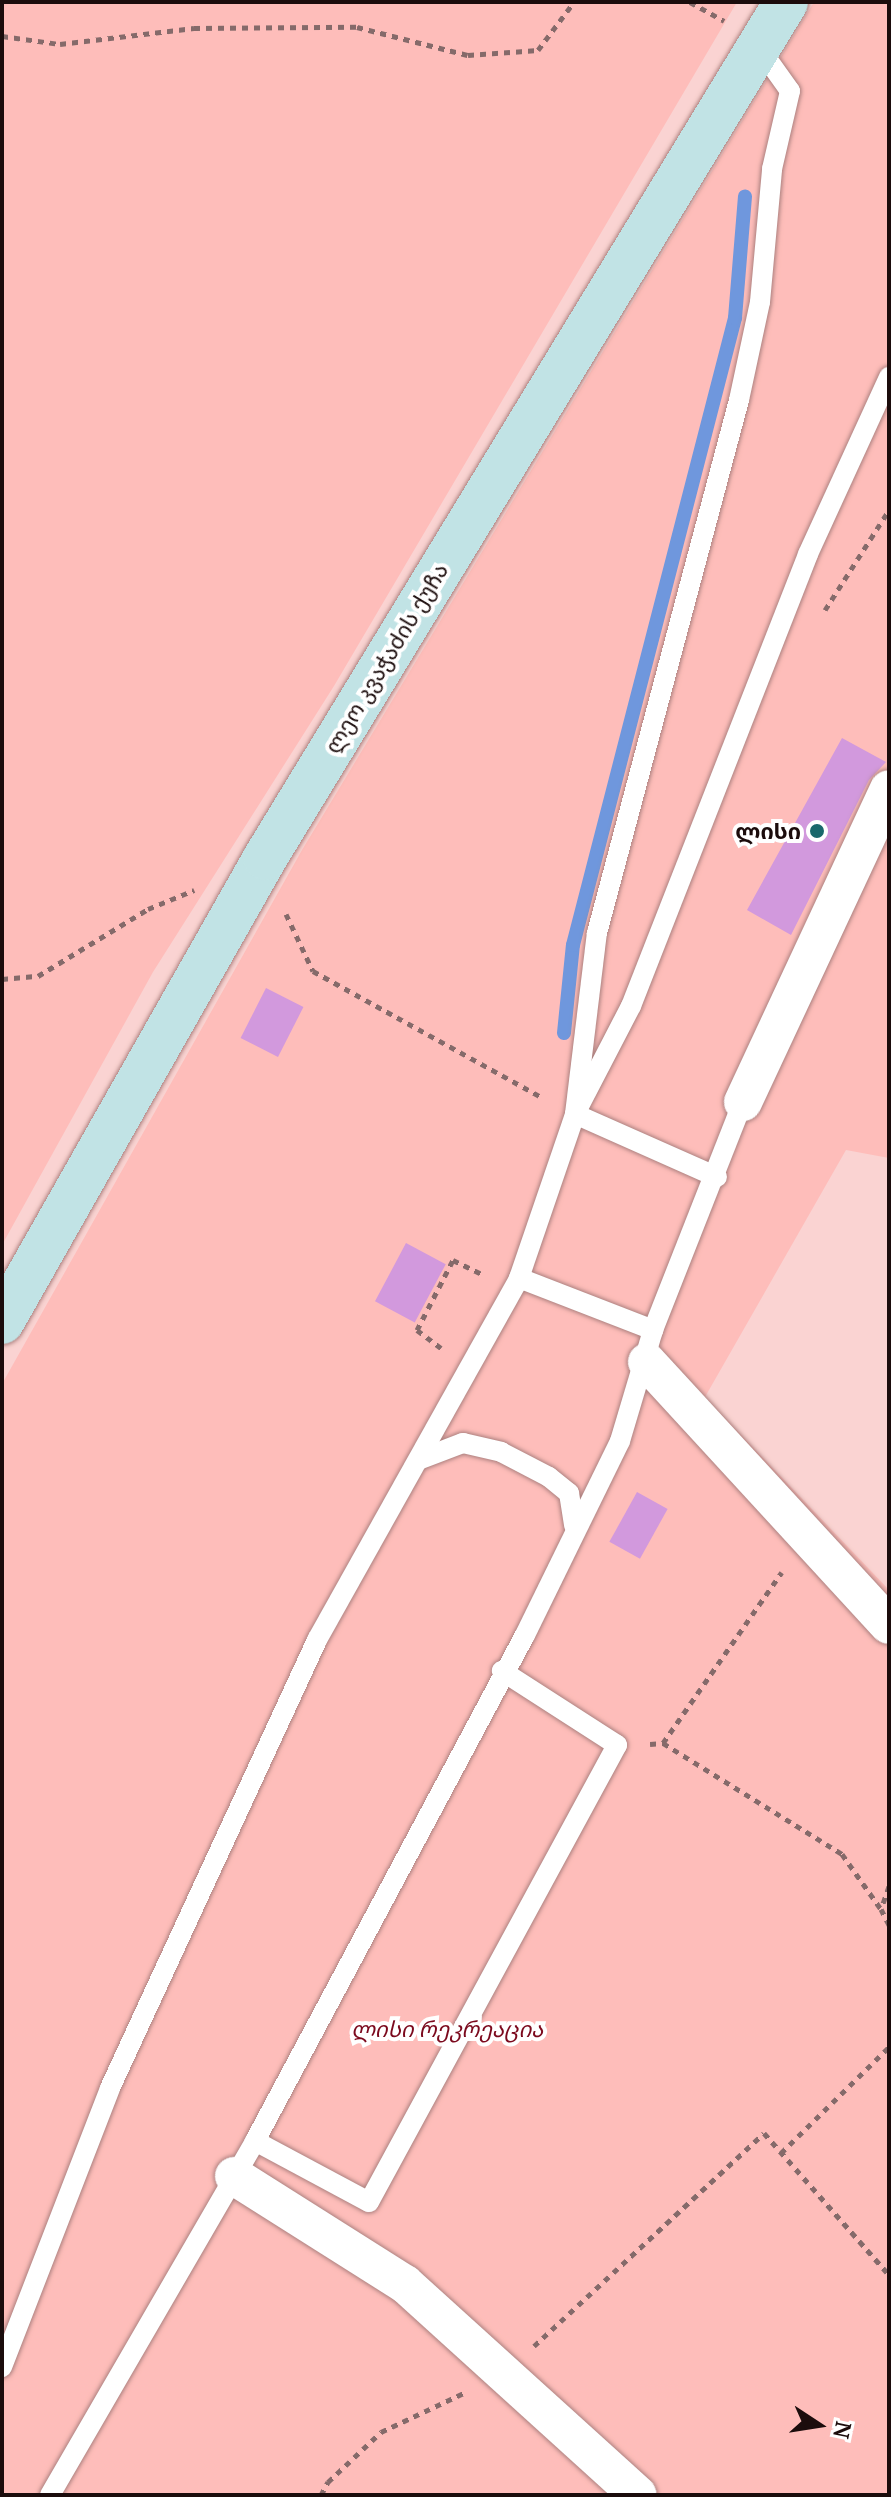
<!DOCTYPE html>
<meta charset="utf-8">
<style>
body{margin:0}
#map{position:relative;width:891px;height:2497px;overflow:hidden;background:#fad3d2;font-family:"PT Serif","Noto Sans Georgian",serif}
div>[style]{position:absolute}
.green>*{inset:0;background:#febdba}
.stream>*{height:14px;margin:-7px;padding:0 7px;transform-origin:7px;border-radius:7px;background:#6f97dd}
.building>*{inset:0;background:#d299dd;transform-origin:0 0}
.path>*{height:5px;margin-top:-2.5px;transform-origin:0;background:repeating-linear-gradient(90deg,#856a6a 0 6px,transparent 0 12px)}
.roads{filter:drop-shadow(0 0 2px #ac817f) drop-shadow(0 0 2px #ac817f)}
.lane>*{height:20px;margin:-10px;padding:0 10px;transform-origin:10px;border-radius:10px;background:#fff}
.street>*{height:38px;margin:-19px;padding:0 19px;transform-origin:19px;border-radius:19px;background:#fff}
.secondary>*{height:44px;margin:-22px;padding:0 22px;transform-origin:22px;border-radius:22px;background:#c1e3e5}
.dots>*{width:22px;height:22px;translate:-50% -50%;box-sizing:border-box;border:4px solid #fff;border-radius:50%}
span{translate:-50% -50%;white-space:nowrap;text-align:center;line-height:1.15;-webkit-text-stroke:8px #fff;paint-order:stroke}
.street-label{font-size:22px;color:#1b0c0c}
.poi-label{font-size:22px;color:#1b0c0c;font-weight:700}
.right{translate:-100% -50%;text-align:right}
.park-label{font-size:22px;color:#7b091d;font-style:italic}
.frame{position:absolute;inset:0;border:4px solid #1b0c0c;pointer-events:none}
.north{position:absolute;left:779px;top:2385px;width:80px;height:80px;-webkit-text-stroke:6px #fff;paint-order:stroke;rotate:102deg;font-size:22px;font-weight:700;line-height:32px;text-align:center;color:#1b0c0c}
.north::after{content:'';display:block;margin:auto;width:28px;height:36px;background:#1b0c0c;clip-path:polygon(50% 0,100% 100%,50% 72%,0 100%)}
</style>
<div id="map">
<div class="green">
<div style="clip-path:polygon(2px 2px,737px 2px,334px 686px,153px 972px,2px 1245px)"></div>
<div style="clip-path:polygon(814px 2px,889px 2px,889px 1158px,846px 1150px,705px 1397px,889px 1590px,889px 2495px,2px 2495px,2px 1384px,302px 850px)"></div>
</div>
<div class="stream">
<div style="left:564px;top:1033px;width:88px;rotate:-84.2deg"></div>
<div style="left:573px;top:945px;width:648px;rotate:-75.51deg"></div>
<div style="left:735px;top:318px;width:122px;rotate:-85.3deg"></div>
</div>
<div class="building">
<div style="clip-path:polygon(842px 738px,886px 762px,869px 780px,791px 935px,747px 910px)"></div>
<div style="left:266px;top:988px;width:42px;height:56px;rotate:27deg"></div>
<div style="left:406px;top:1243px;width:45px;height:66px;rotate:28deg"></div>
<div style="left:637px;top:1492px;width:35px;height:57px;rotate:29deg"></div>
</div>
<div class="path">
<div style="left:690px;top:2px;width:39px;rotate:29deg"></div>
<div style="left:2px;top:36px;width:59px;rotate:7.9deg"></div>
<div style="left:60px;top:44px;width:135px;rotate:-6.8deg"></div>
<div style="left:194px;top:28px;width:163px;rotate:-0.4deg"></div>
<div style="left:357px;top:27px;width:114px;rotate:14.2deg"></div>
<div style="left:468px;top:55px;width:70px;rotate:-4.1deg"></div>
<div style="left:538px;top:50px;width:60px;rotate:-53.1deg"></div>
<div style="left:825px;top:610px;width:119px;rotate:-57.4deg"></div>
<div style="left:286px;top:914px;width:63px;rotate:64.7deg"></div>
<div style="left:313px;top:971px;width:263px;rotate:28.9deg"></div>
<div style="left:2px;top:979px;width:36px;rotate:-5deg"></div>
<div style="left:38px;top:976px;width:129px;rotate:-31.3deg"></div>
<div style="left:148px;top:909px;width:50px;rotate:-22.4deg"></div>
<div style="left:441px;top:1348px;width:30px;rotate:-143deg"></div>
<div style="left:417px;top:1330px;width:79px;rotate:-62.8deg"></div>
<div style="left:453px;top:1260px;width:32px;rotate:26deg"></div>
<div style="left:663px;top:1743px;width:211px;rotate:31.8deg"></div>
<div style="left:842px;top:1854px;width:67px;rotate:54.7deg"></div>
<div style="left:650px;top:1744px;width:13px;rotate:-4deg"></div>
<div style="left:663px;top:1743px;width:208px;rotate:-55.2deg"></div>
<div style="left:889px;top:1886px;width:24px;rotate:109deg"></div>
<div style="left:881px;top:1909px;width:18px;rotate:63deg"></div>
<div style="left:781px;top:2153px;width:151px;rotate:-44.5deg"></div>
<div style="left:534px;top:2346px;width:313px;rotate:-42.8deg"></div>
<div style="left:764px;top:2133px;width:189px;rotate:48.6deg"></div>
<div style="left:321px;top:2495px;width:15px;rotate:-62deg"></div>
<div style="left:328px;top:2482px;width:73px;rotate:-43.3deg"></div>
<div style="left:381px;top:2432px;width:92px;rotate:-25.2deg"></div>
</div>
<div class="roads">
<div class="lane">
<div style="left:717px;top:1177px;width:155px;rotate:-156.1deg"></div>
<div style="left:575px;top:1114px;width:122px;rotate:-62.6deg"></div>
<div style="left:631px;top:1006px;width:485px;rotate:-68.6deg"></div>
<div style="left:808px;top:554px;width:195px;rotate:-65.4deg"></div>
<div style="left:519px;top:1278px;width:144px;rotate:21.2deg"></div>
<div style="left:421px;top:1459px;width:45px;rotate:-20.9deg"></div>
<div style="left:463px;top:1443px;width:39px;rotate:13deg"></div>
<div style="left:501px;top:1452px;width:54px;rotate:27.5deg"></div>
<div style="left:549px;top:1477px;width:26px;rotate:39deg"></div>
<div style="left:569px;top:1493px;width:33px;rotate:81deg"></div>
<div style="left:255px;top:2141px;width:129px;rotate:28.2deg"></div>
<div style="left:369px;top:2202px;width:520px;rotate:-61.51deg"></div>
<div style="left:617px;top:1745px;width:137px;rotate:-147.2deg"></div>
<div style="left:2px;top:2367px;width:299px;rotate:-68.8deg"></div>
<div style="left:110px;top:2088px;width:494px;rotate:-65.2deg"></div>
<div style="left:317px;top:1640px;width:415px;rotate:-60.8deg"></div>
<div style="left:519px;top:1278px;width:173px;rotate:-71.1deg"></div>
<div style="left:575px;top:1114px;width:182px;rotate:-83.1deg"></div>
<div style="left:597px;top:933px;width:552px;rotate:-75.08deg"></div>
<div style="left:739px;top:400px;width:100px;rotate:-77.9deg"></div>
<div style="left:760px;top:302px;width:134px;rotate:-84.8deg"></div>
<div style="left:772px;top:169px;width:80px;rotate:-77deg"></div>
<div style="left:790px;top:91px;width:55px;rotate:-125.4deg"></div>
<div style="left:50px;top:2495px;width:409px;rotate:-59.9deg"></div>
<div style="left:255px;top:2141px;width:574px;rotate:-61.92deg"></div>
<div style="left:525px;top:1635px;width:216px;rotate:-63.9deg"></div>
<div style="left:620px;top:1441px;width:116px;rotate:-73.4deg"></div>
<div style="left:653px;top:1330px;width:245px;rotate:-68.5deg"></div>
</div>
<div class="street">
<div style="left:743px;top:1102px;width:345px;rotate:-65deg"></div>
<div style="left:647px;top:1362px;width:357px;rotate:47.4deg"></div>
<div style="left:234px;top:2176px;width:202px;rotate:32.3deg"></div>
<div style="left:405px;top:2284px;width:314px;rotate:42.2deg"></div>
</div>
<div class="secondary">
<div style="left:2px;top:1322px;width:533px;rotate:-60.45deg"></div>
<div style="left:265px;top:858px;width:1002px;rotate:-58.67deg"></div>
</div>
</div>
<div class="dots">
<div style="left:817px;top:831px;background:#1a686c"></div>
</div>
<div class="street-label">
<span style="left:386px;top:658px;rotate:-59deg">ლეო კვაჭაძის ქუჩა</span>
</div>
<div class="poi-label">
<span class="right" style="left:801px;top:831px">ლისი</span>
</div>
<div class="park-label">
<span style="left:447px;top:2029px">ლისი რეკრეაცია</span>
</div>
<div class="frame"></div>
<div class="north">N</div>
</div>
